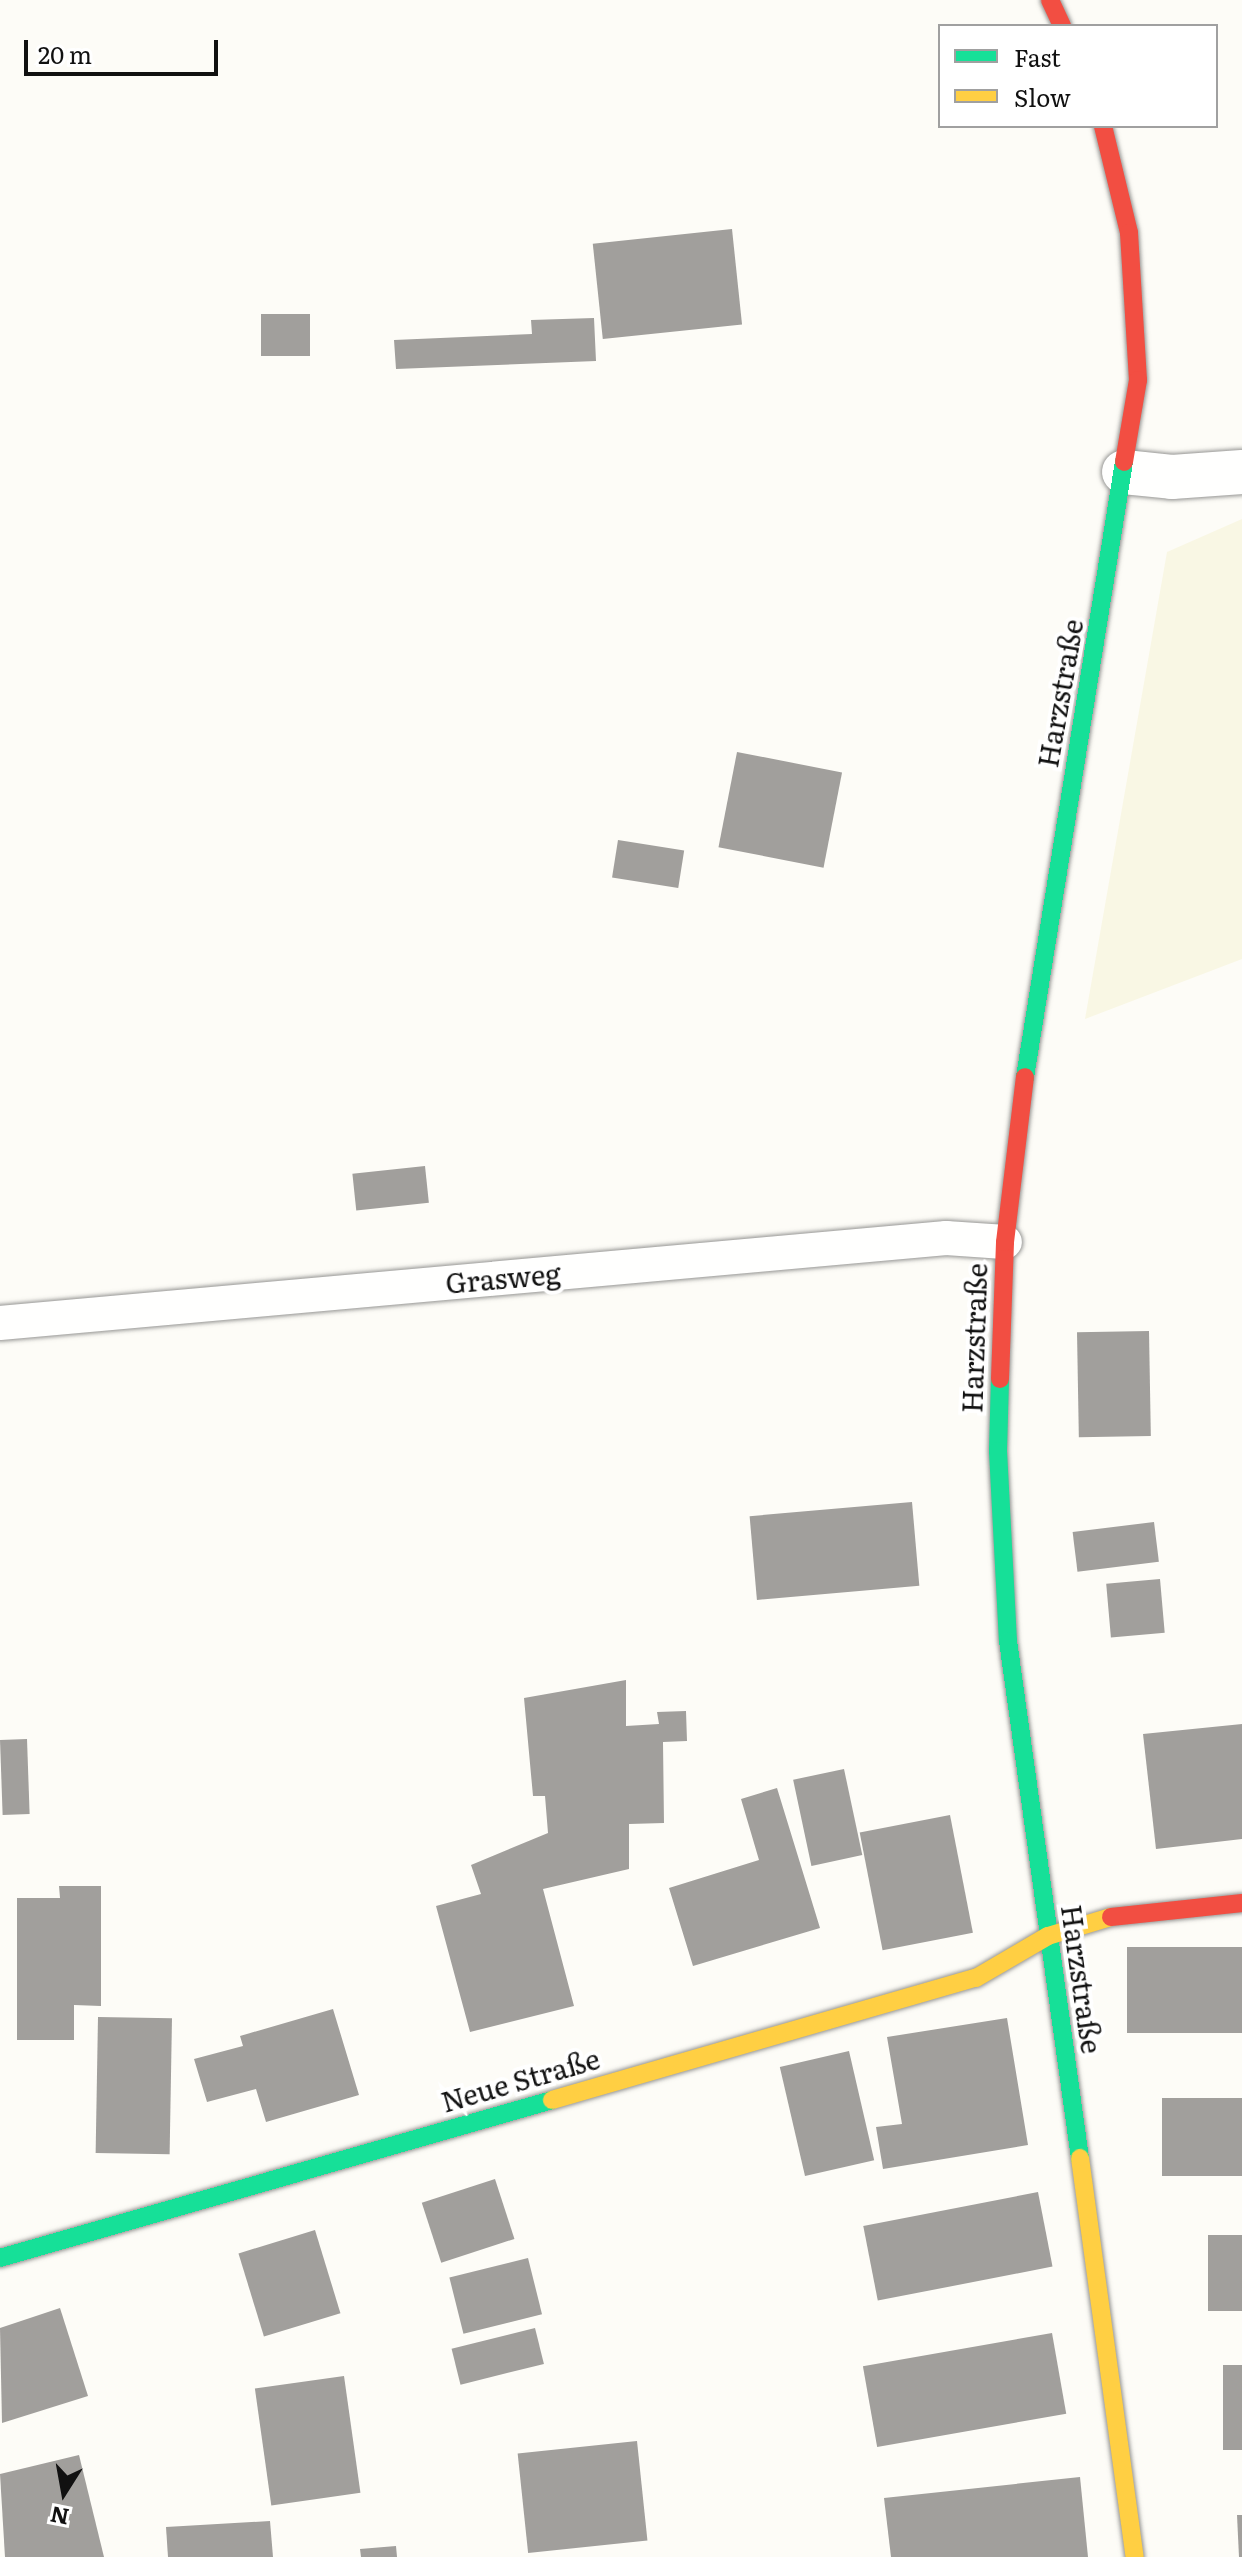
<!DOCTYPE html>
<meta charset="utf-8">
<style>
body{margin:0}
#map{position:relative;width:1242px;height:2557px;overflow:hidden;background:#fdfcf7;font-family:Literata,serif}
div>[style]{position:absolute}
.farmland>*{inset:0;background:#f9f7e4}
.building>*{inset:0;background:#a19f9c;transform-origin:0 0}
.roads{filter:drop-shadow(0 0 2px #979795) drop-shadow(0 0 2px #979795)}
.lane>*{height:34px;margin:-17px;padding:0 17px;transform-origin:17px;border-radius:17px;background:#fffffe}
.street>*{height:44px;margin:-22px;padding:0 22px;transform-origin:22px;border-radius:22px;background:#fffffe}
.fast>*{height:18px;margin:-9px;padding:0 9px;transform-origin:9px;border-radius:9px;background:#16e098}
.slow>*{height:18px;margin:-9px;padding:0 9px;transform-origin:9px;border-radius:9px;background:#ffcf43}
.jam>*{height:18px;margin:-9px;padding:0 9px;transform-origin:9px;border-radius:9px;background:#f24e42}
span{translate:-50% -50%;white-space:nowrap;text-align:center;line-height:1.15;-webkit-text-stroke:8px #fff;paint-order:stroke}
.street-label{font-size:28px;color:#111}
.legend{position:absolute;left:938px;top:24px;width:280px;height:104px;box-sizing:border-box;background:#fff;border:2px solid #a0a0a0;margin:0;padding:10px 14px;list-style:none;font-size:24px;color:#111}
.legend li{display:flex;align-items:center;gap:16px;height:40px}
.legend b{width:40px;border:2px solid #a0a0a0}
.north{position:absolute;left:24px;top:2453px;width:80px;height:80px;-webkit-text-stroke:6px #fff;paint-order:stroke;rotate:191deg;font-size:22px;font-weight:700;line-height:32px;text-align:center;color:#111}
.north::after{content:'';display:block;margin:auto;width:28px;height:36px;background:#111;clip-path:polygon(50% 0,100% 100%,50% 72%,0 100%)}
.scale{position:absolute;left:24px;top:40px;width:194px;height:36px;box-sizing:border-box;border:4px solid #111;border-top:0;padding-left:10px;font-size:24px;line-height:28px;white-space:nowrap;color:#111;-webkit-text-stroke:6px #fff;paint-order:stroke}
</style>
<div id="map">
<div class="farmland">
<div style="clip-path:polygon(1242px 519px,1242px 959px,1085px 1019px,1167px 552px)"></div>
</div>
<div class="building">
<div style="left:732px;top:229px;width:96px;height:140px;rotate:84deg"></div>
<div style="left:310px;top:314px;width:42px;height:49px;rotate:90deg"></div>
<div style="clip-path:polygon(594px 318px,596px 361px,396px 369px,394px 340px,532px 334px,531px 320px)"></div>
<div style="left:737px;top:752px;width:107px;height:97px;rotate:11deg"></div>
<div style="left:618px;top:840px;width:67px;height:38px;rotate:9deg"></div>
<div style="left:425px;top:1166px;width:37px;height:73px;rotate:84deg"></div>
<div style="left:1149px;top:1331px;width:105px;height:72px;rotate:89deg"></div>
<div style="left:912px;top:1502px;width:84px;height:163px;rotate:85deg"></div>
<div style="left:1154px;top:1522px;width:40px;height:82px;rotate:83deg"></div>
<div style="left:1160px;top:1579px;width:54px;height:54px;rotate:85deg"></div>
<div style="clip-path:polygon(626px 1680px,626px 1726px,659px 1724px,657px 1712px,686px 1711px,687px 1741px,663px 1742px,664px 1823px,629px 1824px,629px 1869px,543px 1889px,574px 2006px,470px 2032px,436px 1906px,481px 1894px,471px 1865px,548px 1833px,545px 1796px,533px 1796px,524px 1698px)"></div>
<div style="clip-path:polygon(1242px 1724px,1242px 1839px,1156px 1849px,1143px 1734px)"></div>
<div style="left:27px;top:1739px;width:75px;height:27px;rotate:88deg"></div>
<div style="left:844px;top:1769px;width:88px;height:52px;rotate:78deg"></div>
<div style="clip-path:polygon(777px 1788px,820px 1928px,693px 1966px,669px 1888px,759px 1860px,741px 1799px)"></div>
<div style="left:950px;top:1815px;width:120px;height:92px;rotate:79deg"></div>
<div style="clip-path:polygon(59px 1886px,101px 1886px,101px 2006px,74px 2005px,74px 2040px,17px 2040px,17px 1898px,60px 1898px)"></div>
<div style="left:1242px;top:1947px;width:86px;height:115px;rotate:90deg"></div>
<div style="clip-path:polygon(333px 2009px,359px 2095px,266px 2122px,256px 2089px,207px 2102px,194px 2059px,243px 2046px,240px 2036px)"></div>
<div style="left:98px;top:2017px;width:74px;height:136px;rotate:1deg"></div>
<div style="clip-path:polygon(1007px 2018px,1028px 2145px,883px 2169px,876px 2127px,902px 2124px,887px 2037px)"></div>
<div style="left:849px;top:2051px;width:112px;height:71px;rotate:77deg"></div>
<div style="left:1242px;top:2098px;width:78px;height:80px;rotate:90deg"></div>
<div style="left:495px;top:2179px;width:63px;height:77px;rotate:72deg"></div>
<div style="left:1038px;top:2192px;width:76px;height:178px;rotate:79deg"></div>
<div style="left:315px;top:2230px;width:87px;height:80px;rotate:73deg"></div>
<div style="left:1208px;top:2235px;width:34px;height:76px"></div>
<div style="left:528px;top:2258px;width:58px;height:81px;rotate:76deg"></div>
<div style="clip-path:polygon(60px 2308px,88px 2396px,2px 2423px,0 2328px)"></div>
<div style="left:535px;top:2328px;width:37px;height:86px;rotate:76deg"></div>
<div style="left:1052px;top:2333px;width:82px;height:192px;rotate:80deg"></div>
<div style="left:1242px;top:2365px;width:85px;height:19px;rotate:90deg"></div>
<div style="left:344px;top:2376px;width:118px;height:90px;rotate:82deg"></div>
<div style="left:637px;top:2441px;width:100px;height:120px;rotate:84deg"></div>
<div style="clip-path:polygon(79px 2455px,104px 2557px,5px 2557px,0 2474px)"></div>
<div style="clip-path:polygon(1080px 2477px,1088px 2557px,891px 2557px,884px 2498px)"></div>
<div style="clip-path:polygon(1237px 2515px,1242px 2515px,1242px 2557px,1239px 2557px)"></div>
<div style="clip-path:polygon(270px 2521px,273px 2557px,168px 2557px,166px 2527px)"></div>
<div style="clip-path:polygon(396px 2546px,397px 2557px,361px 2557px,360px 2549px)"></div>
</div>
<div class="roads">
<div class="lane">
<div style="left:0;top:1323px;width:950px;rotate:-5.13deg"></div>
<div style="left:946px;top:1238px;width:59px;rotate:3.9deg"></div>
</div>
<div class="street">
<div style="left:1124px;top:472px;width:48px;rotate:5.9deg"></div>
<div style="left:1172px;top:477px;width:70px;rotate:-4.1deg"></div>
</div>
<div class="fast">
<div style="left:1025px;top:1077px;width:623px;rotate:-80.86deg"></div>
<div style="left:1000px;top:1379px;width:72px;rotate:91.6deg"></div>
<div style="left:998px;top:1451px;width:190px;rotate:87deg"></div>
<div style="left:1008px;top:1641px;width:522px;rotate:82.07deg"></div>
<div style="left:0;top:2258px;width:574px;rotate:-15.97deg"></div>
</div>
<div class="slow">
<div style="left:552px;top:2100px;width:441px;rotate:-16.1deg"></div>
<div style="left:976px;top:1978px;width:83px;rotate:-30.3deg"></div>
<div style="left:1048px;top:1936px;width:66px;rotate:-16.8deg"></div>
<div style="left:1080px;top:2158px;width:403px;rotate:82.2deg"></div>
</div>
<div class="jam">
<div style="left:1050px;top:0;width:29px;rotate:65deg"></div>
<div style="left:1103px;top:126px;width:110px;rotate:76.3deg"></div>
<div style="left:1129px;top:233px;width:147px;rotate:86.5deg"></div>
<div style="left:1138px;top:380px;width:83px;rotate:99.7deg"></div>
<div style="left:1000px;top:1379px;width:137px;rotate:-87.9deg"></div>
<div style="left:1005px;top:1242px;width:166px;rotate:-83.1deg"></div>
<div style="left:1111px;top:1917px;width:132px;rotate:-6.1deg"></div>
</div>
</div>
<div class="street-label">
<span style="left:1059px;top:693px;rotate:-80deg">Harzstraße</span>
<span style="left:503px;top:1277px;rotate:-5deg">Grasweg</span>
<span style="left:973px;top:1338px;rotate:-88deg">Harzstraße</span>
<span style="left:1083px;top:1979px;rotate:82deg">Harzstraße</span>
<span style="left:520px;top:2079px;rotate:-16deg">Neue Straße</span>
</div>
<ul class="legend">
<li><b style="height:10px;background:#16e098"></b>Fast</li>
<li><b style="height:10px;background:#ffcf43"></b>Slow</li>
</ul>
<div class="north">N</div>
<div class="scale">20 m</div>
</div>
